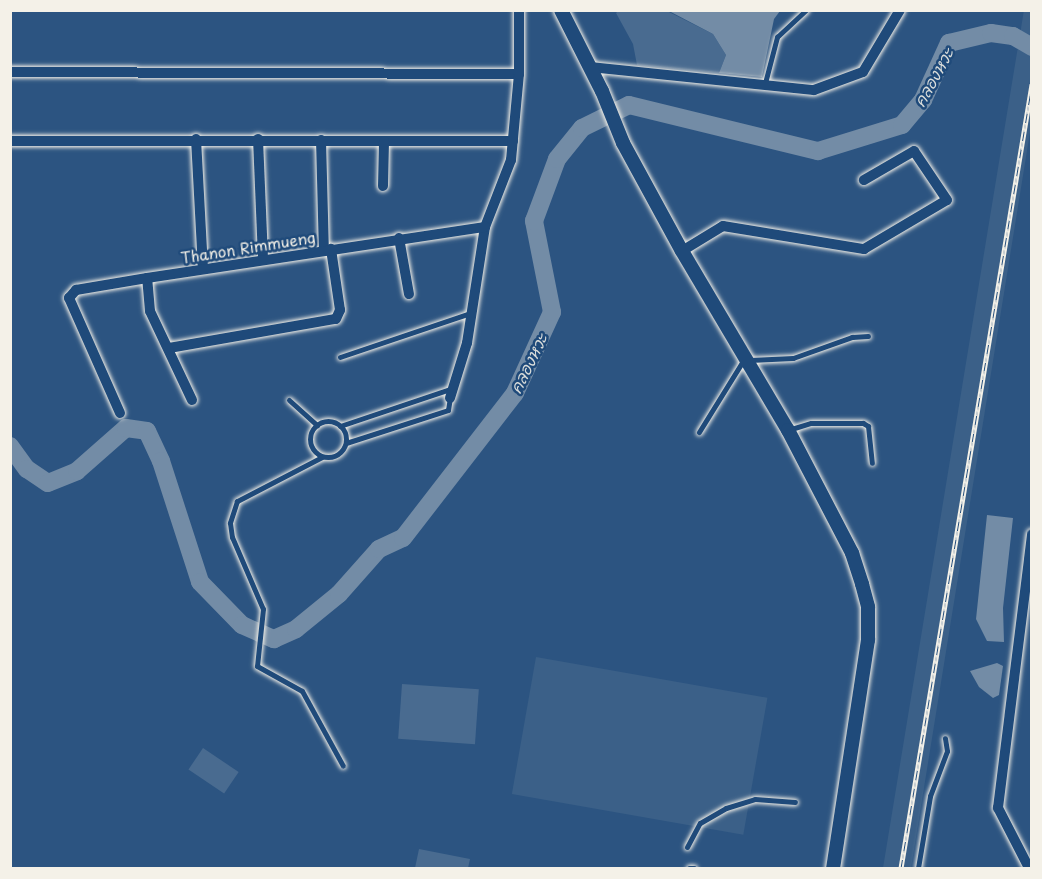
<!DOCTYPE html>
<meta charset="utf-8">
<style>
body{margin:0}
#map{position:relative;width:1042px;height:879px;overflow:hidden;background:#2c5481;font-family:"Playpen Sans","Playpen Sans Thai",sans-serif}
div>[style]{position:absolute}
.built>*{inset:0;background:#3b6088;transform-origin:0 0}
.green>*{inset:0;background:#496b90;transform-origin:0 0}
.water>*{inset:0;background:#738ca6}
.river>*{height:18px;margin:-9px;padding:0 9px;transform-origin:9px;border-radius:9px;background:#738ca6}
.roads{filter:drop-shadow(0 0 2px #f4f1e8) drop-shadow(0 0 2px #f4f1e8)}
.lane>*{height:5px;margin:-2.5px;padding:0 2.5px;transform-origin:2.5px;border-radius:2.5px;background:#1f4a7a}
.lane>.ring{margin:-2.5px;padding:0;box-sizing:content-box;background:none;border:5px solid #1f4a7a;border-radius:50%}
.street>*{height:10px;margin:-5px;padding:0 5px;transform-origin:5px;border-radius:5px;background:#1f4a7a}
.secondary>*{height:14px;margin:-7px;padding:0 7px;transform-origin:7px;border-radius:7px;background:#1f4a7a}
.rail>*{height:5px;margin-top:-2.5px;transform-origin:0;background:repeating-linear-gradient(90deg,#1f4a7a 0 9px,#f4f1e8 0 18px);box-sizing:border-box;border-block:2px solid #f4f1e8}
span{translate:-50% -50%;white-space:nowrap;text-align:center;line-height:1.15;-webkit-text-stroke:5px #1f4a7a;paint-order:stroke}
.street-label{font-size:15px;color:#f4f1e8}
.water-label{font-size:16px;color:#dadddb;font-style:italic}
.frame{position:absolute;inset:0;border:12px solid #f4f1e8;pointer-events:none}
</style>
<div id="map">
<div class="built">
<div style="clip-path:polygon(1024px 10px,1031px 11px,1031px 126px,911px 868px,883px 868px)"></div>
<div style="left:536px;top:657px;width:235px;height:139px;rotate:10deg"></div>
</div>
<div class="green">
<div style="clip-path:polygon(619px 10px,667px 11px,713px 34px,726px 55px,719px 73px,637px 65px,633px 44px,616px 13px)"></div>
<div style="left:402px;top:684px;width:77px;height:55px;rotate:4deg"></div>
<div style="left:203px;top:748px;width:43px;height:26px;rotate:34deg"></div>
<div style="clip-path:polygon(419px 849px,470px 859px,468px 868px,415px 868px)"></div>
</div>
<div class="water">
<div style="clip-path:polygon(669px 11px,780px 11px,774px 19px,762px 77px,719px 73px,726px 55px,713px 34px)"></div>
<div style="clip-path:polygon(987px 515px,1013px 518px,1003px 608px,1004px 642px,987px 641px,976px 619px)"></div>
<div style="clip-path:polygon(997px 663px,1003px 666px,999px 695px,993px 698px,979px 687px,970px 671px)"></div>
</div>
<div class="river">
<div style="left:10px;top:446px;width:29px;rotate:54deg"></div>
<div style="left:27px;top:469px;width:25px;rotate:34deg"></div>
<div style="left:48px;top:483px;width:31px;rotate:-22deg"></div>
<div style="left:77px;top:471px;width:65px;rotate:-41.3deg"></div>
<div style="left:126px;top:428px;width:21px;rotate:8deg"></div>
<div style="left:147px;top:431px;width:33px;rotate:65deg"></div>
<div style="left:161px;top:461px;width:127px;rotate:72.1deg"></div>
<div style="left:200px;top:582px;width:60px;rotate:45.7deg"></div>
<div style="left:242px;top:625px;width:35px;rotate:24deg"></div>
<div style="left:274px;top:639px;width:24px;rotate:-24deg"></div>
<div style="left:296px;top:629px;width:55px;rotate:-39.1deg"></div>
<div style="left:339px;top:594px;width:60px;rotate:-48.4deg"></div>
<div style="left:379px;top:549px;width:26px;rotate:-25deg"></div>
<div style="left:403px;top:538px;width:183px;rotate:-52.3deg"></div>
<div style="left:515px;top:393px;width:89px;rotate:-65.4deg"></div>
<div style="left:552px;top:312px;width:93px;rotate:-101.2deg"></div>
<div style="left:534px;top:221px;width:66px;rotate:-69.6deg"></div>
<div style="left:557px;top:159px;width:40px;rotate:-51deg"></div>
<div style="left:582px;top:128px;width:52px;rotate:-26.1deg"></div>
<div style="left:629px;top:105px;width:195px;rotate:13.7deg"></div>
<div style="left:818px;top:151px;width:88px;rotate:-17.2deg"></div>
<div style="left:902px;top:125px;width:33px;rotate:-50deg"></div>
<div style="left:923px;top:100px;width:63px;rotate:-65.5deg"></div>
<div style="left:949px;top:43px;width:43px;rotate:-13.4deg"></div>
<div style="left:991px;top:33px;width:22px;rotate:8deg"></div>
<div style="left:1013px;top:36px;width:22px;rotate:30deg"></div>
</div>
<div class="roads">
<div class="lane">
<div style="left:765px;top:83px;width:48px;rotate:-75.4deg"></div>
<div style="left:777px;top:37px;width:40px;rotate:-43deg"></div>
<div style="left:340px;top:357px;width:138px;rotate:-18.6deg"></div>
<div style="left:750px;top:360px;width:43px;rotate:-2.7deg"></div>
<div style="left:793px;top:358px;width:63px;rotate:-19.6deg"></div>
<div style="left:852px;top:337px;width:16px;rotate:-4deg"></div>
<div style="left:289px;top:400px;width:38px;rotate:42deg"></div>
<div class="ring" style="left:310px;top:421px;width:31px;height:31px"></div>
<div style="left:340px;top:426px;width:119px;rotate:-18.6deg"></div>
<div style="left:788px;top:430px;width:24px;rotate:-17deg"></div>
<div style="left:811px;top:423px;width:52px"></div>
<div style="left:863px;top:423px;width:6px;rotate:31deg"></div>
<div style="left:868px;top:426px;width:37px;rotate:84deg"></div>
<div style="left:699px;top:432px;width:86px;rotate:-58.3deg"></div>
<div style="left:346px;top:443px;width:107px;rotate:-17.9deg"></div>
<div style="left:448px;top:410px;width:12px;rotate:-81deg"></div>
<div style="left:322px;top:457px;width:96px;rotate:152.6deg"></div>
<div style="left:237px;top:501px;width:23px;rotate:108deg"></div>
<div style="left:230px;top:523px;width:14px;rotate:82deg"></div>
<div style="left:232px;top:537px;width:78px;rotate:66.7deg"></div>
<div style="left:263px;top:609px;width:57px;rotate:96deg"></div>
<div style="left:257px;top:666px;width:51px;rotate:29.1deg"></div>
<div style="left:302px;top:691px;width:85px;rotate:61.3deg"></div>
<div style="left:687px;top:847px;width:27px;rotate:-62deg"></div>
<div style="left:700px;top:823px;width:30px;rotate:-30deg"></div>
<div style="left:726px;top:808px;width:30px;rotate:-17deg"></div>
<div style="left:755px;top:799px;width:40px;rotate:4.3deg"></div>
<div style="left:689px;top:868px;width:5px"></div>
<div style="left:918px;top:868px;width:73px;rotate:-80.5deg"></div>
<div style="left:930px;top:796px;width:48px;rotate:-69.3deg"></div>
<div style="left:947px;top:751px;width:13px;rotate:-99deg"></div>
</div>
<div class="street">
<div style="left:590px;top:67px;width:225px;rotate:5.9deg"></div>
<div style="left:814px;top:90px;width:52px;rotate:-20.2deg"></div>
<div style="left:863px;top:72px;width:72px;rotate:-59.2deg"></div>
<div style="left:10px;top:72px;width:509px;rotate:0.23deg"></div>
<div style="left:196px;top:139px;width:130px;rotate:86.9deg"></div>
<div style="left:258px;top:139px;width:120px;rotate:87.6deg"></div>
<div style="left:321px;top:140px;width:111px;rotate:88.5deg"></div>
<div style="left:10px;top:141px;width:503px"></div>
<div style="left:383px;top:186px;width:45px;rotate:-88.7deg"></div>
<div style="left:399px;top:238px;width:57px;rotate:79.9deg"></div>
<div style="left:682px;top:251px;width:48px;rotate:-31.4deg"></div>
<div style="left:723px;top:226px;width:143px;rotate:9.3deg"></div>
<div style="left:864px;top:249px;width:96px;rotate:-30.6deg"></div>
<div style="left:947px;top:200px;width:59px;rotate:-124deg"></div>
<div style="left:914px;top:151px;width:58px;rotate:149.9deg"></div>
<div style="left:169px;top:348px;width:169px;rotate:-9.9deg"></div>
<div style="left:336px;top:319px;width:10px;rotate:-66deg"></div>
<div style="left:340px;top:310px;width:62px;rotate:-98.4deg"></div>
<div style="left:450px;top:398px;width:58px;rotate:-72.8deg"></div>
<div style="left:467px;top:343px;width:117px;rotate:-81.2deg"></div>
<div style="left:485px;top:227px;width:72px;rotate:-68.8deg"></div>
<div style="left:511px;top:160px;width:86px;rotate:-84.7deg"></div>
<div style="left:519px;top:74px;width:64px;rotate:-90deg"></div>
<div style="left:192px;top:400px;width:98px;rotate:-115.3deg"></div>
<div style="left:150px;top:311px;width:33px;rotate:-95deg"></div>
<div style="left:147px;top:278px;width:342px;rotate:-8.6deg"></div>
<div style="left:120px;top:413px;width:126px;rotate:-113.9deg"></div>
<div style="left:69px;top:298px;width:11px;rotate:-49deg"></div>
<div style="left:76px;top:290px;width:72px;rotate:-9.6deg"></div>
<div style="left:1029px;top:868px;width:68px;rotate:-117.3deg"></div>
<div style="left:998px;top:808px;width:276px;rotate:-82.9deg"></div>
</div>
<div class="secondary">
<div style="left:561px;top:10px;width:91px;rotate:63.2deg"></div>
<div style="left:602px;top:91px;width:56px;rotate:68deg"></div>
<div style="left:623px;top:143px;width:123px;rotate:61.4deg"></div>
<div style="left:682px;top:251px;width:208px;rotate:59.4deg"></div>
<div style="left:788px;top:430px;width:139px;rotate:62.5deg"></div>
<div style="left:852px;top:553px;width:33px;rotate:72deg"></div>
<div style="left:862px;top:584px;width:24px;rotate:75deg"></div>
<div style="left:868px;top:607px;width:33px;rotate:90deg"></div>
<div style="left:868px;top:640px;width:231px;rotate:98.7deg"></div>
</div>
</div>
<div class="rail">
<div style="left:901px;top:868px;width:795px;rotate:-80.51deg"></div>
</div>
<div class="street-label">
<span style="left:248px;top:247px;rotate:-9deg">Thanon Rimmueng</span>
</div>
<div class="water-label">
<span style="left:933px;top:77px;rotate:-61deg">คลองหวะ</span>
<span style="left:528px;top:363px;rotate:-64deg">คลองหวะ</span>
</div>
<div class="frame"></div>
</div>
